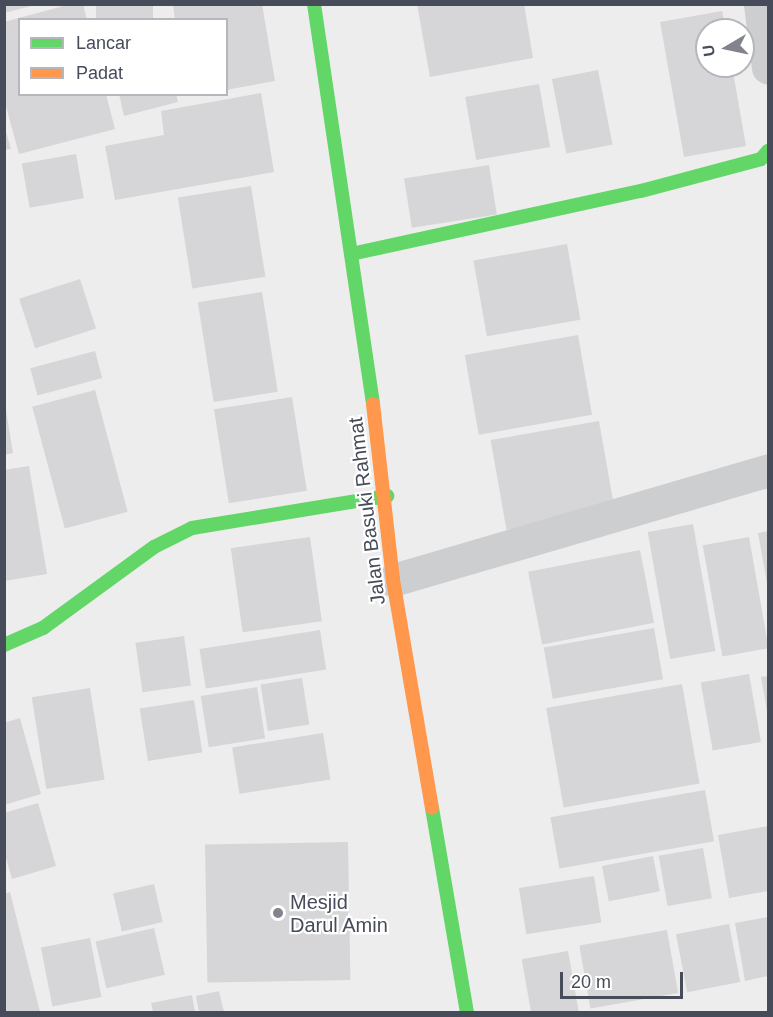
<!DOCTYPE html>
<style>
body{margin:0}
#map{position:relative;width:773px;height:1017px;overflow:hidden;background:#eeeded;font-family:Arial,sans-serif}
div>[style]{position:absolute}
.building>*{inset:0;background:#d6d5d7;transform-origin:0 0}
.street>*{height:33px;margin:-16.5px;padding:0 16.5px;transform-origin:16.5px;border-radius:16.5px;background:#ccced0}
.fast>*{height:14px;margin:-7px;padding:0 7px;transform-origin:7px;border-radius:7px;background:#63d668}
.slow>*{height:14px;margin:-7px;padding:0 7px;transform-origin:7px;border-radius:7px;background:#ff974d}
.dots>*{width:16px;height:16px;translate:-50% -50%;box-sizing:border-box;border:3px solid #fff;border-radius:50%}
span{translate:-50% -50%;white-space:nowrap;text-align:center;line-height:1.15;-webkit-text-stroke:4.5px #fff;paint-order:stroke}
.street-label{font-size:20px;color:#464c59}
.poi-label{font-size:20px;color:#464c59}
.left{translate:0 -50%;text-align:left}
.frame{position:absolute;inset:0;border:6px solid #464c59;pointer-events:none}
.legend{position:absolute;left:18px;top:18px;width:210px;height:78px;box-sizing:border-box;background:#fff;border:2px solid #b5b7bd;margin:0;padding:8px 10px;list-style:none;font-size:18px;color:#464c59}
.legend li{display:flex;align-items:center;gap:12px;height:30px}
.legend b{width:30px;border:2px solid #b5b7bd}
.north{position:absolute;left:695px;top:18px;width:60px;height:60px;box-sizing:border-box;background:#fff;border:2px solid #b5b7bd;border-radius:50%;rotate:261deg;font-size:16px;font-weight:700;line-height:24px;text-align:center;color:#464c59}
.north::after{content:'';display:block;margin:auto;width:21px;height:27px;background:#81848d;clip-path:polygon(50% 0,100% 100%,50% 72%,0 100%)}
.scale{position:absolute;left:560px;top:972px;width:123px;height:27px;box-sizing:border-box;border:3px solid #464c59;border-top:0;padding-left:8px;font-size:18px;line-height:21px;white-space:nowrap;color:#464c59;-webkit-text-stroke:4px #fff;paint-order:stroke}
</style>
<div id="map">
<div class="building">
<div style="clip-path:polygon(4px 4px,35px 4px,35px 5px,4px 13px)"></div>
<div style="clip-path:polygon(71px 4px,83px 4px,87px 20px,20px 20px,20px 94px,106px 94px,115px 129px,19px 154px,4px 99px,4px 22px)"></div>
<div style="left:96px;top:4px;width:57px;height:16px"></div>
<div style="clip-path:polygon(173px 4px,262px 4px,275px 81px,226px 90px,226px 20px,175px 20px)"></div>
<div style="clip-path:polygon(417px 4px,524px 4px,533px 58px,430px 77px)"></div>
<div style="clip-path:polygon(722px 11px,726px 30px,707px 30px,707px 66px,732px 66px,746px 146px,684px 157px,660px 22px)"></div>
<div style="left:598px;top:70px;width:76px;height:47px;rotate:79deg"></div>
<div style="left:539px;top:84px;width:64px;height:75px;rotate:80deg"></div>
<div style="clip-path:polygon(261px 93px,274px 172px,115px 200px,105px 146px,164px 135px,161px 111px)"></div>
<div style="clip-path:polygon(119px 94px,176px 94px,178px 102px,124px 116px)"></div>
<div style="clip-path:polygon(4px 125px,11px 149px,4px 150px)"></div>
<div style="left:76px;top:154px;width:45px;height:55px;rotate:80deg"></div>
<div style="left:489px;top:165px;width:50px;height:86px;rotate:81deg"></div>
<div style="left:251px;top:186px;width:92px;height:74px;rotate:81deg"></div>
<div style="left:567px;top:244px;width:77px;height:95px;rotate:80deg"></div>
<div style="left:80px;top:279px;width:52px;height:64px;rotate:72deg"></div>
<div style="left:262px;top:292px;width:101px;height:65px;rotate:81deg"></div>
<div style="left:578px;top:335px;width:81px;height:115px;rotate:80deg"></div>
<div style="left:95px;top:351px;width:28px;height:67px;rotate:75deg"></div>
<div style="left:95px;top:390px;width:126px;height:65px;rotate:75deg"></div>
<div style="left:292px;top:397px;width:95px;height:79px;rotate:81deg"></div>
<div style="clip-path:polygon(6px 410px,13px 453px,4px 455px,4px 411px)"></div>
<div style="left:599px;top:421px;width:91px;height:110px;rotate:80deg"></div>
<div style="clip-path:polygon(29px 466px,47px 574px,4px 581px,4px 470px)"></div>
<div style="left:693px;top:524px;width:129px;height:46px;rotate:80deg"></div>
<div style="clip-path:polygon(768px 531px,768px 583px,767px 583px,758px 533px)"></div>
<div style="left:310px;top:537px;width:85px;height:80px;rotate:82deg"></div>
<div style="left:749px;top:537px;width:113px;height:47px;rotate:80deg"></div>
<div style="left:640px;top:550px;width:74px;height:114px;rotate:79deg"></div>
<div style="left:654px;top:628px;width:52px;height:112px;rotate:80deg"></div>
<div style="left:320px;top:630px;width:40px;height:122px;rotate:81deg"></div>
<div style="left:184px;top:636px;width:50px;height:49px;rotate:82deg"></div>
<div style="left:749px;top:674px;width:69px;height:49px;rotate:80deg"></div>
<div style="clip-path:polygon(768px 676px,768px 710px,767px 711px,761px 677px)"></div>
<div style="left:302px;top:678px;width:47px;height:42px;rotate:81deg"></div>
<div style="left:682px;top:684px;width:101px;height:138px;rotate:80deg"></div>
<div style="left:257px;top:687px;width:52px;height:57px;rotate:81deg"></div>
<div style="left:90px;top:688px;width:93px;height:59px;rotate:81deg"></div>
<div style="left:194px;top:700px;width:53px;height:55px;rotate:81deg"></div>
<div style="clip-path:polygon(20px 718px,41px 794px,4px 805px,4px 723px)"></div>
<div style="left:323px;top:733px;width:47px;height:92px;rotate:81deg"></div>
<div style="left:705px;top:790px;width:52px;height:157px;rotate:80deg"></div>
<div style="clip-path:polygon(38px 803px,56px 866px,12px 879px,4px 851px,4px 813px)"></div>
<div style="clip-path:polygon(768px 826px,768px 891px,729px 898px,718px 835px)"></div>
<div style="left:348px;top:842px;width:138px;height:143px;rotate:89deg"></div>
<div style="left:703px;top:848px;width:51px;height:45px;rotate:80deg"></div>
<div style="left:653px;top:856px;width:36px;height:52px;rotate:79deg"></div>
<div style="left:594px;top:876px;width:47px;height:76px;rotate:81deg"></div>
<div style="left:154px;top:884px;width:39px;height:42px;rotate:77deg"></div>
<div style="clip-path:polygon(10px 892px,40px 1012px,4px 1012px,4px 894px)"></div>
<div style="clip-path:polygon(768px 917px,768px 976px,745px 981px,735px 923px)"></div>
<div style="left:729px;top:924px;width:59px;height:54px;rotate:79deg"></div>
<div style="left:154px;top:928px;width:48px;height:60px;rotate:77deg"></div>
<div style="left:667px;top:930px;width:64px;height:89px;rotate:80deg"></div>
<div style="left:90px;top:938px;width:60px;height:50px;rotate:79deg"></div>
<div style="left:568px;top:951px;width:61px;height:47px;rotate:80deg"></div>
<div style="clip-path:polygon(219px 991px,224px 1012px,199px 1012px,196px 996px)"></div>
<div style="clip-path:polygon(192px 995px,195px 1012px,153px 1012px,151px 1003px)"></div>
</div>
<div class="street">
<div style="left:760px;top:4px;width:64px;rotate:82.9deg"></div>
<div style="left:393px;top:580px;width:391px;rotate:-16.3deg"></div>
</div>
<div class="fast">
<div style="left:314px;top:4px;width:404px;rotate:81.6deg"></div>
<div style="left:351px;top:254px;width:297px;rotate:-12.3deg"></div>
<div style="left:641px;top:191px;width:124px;rotate:-14.9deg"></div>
<div style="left:761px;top:159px;width:11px;rotate:-49deg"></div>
<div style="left:4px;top:645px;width:43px;rotate:-23.6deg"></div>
<div style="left:43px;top:628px;width:137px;rotate:-36.1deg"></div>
<div style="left:154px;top:547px;width:42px;rotate:-26.6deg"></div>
<div style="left:192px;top:528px;width:198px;rotate:-9.3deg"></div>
<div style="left:432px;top:808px;width:207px;rotate:80.3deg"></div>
</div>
<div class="slow">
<div style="left:373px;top:404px;width:177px;rotate:83.5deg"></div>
<div style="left:393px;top:580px;width:231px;rotate:80.3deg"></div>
</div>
<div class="dots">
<div style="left:278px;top:913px;background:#81848d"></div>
</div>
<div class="street-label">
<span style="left:367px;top:511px;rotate:-97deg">Jalan Basuki Rahmat</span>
</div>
<div class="poi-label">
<span class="left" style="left:290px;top:914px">Mesjid<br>Darul Amin</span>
</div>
<div class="frame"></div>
<ul class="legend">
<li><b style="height:8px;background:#63d668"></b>Lancar</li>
<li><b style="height:8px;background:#ff974d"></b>Padat</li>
</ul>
<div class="north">U</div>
<div class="scale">20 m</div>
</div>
